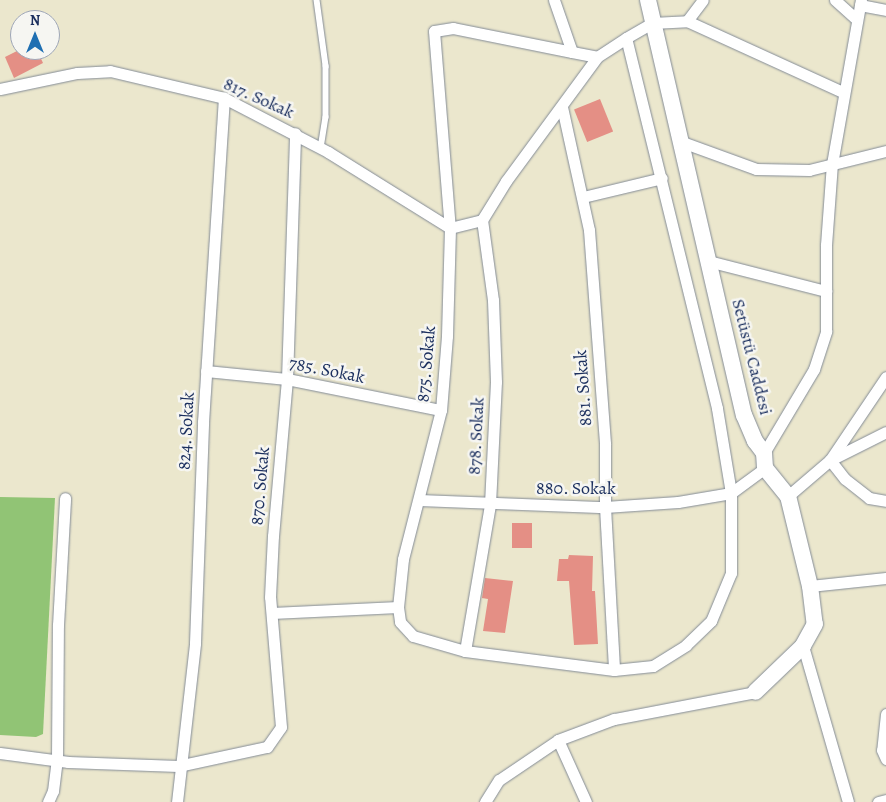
<!DOCTYPE html>
<meta charset="utf-8">
<style>
body{margin:0}
#map{position:relative;width:886px;height:802px;overflow:hidden;background:#ebe7cd;font-family:Alegreya,serif}
div>[style]{position:absolute}
.green>*{inset:0;background:#91c475}
.building>*{inset:0;background:#e48f85;transform-origin:0 0}
.roads{filter:drop-shadow(0 0 1px #838b96) drop-shadow(0 0 1px #838b96)}
.lane>*{height:5.5px;margin:-2.75px;padding:0 2.75px;transform-origin:2.75px;border-radius:2.75px;background:#fff}
.street>*{height:11px;margin:-5.5px;padding:0 5.5px;transform-origin:5.5px;border-radius:5.5px;background:#fff}
.secondary>*{height:16px;margin:-8px;padding:0 8px;transform-origin:8px;border-radius:8px;background:#fff}
span{translate:-50% -50%;white-space:nowrap;text-align:center;line-height:1.15;-webkit-text-stroke:5px #f6f6f2;paint-order:stroke}
.street-label{font-size:18px;color:#1b2f5e}
.north{position:absolute;left:10px;top:10px;width:50px;height:50px;box-sizing:border-box;background:#f6f6f2;border:1px solid #9ea6b7;border-radius:50%;rotate:0deg;font-size:14px;font-weight:700;line-height:20px;text-align:center;color:#1b2f5e}
.north::after{content:'';display:block;margin:auto;width:18px;height:22px;background:#1f6fb2;clip-path:polygon(50% 0,100% 100%,50% 72%,0 100%)}
</style>
<div id="map">
<div class="green">
<div style="clip-path:polygon(0 497px,55px 498px,43px 734px,36px 737px,0 735px)"></div>
</div>
<div class="building">
<div style="clip-path:polygon(19px 50px,37px 50px,43px 63px,14px 78px,5px 57px)"></div>
<div style="left:600px;top:99px;width:35px;height:28px;rotate:68deg"></div>
<div style="left:512px;top:523px;width:20px;height:25px"></div>
<div style="clip-path:polygon(569px 555px,593px 556px,592px 591px,595px 591px,598px 644px,574px 645px,569px 581px,557px 581px,559px 559px,568px 559px)"></div>
<div style="clip-path:polygon(485px 578px,513px 581px,505px 633px,483px 631px,488px 599px,482px 598px)"></div>
</div>
<div class="roads">
<div class="lane">
<div style="left:317px;top:0;width:67px;rotate:82.2deg"></div>
<div style="left:326px;top:66px;width:51px;rotate:90deg"></div>
<div style="left:326px;top:117px;width:31px;rotate:99deg"></div>
</div>
<div class="street">
<div style="left:554px;top:0;width:55px;rotate:70.9deg"></div>
<div style="left:572px;top:52px;width:25px;rotate:11deg"></div>
<div style="left:835px;top:0;width:28px;rotate:42deg"></div>
<div style="left:860px;top:5px;width:26px;rotate:11deg"></div>
<div style="left:687px;top:21px;width:171px;rotate:24.5deg"></div>
<div style="left:572px;top:52px;width:121px;rotate:-168.6deg"></div>
<div style="left:453px;top:28px;width:19px;rotate:171deg"></div>
<div style="left:434px;top:31px;width:198px;rotate:85.4deg"></div>
<div style="left:450px;top:228px;width:108px;rotate:91.6deg"></div>
<div style="left:447px;top:336px;width:74px;rotate:94.6deg"></div>
<div style="left:441px;top:410px;width:154px;rotate:104.3deg"></div>
<div style="left:403px;top:559px;width:48px;rotate:95.9deg"></div>
<div style="left:398px;top:607px;width:15px;rotate:82deg"></div>
<div style="left:400px;top:622px;width:19px;rotate:47deg"></div>
<div style="left:413px;top:636px;width:54px;rotate:16.1deg"></div>
<div style="left:465px;top:651px;width:150px;rotate:7.3deg"></div>
<div style="left:614px;top:670px;width:39px;rotate:-6deg"></div>
<div style="left:653px;top:666px;width:39px;rotate:-32deg"></div>
<div style="left:686px;top:645px;width:35px;rotate:-44deg"></div>
<div style="left:711px;top:621px;width:52px;rotate:-67.4deg"></div>
<div style="left:731px;top:573px;width:80px;rotate:-90deg"></div>
<div style="left:731px;top:493px;width:86px;rotate:-99.4deg"></div>
<div style="left:717px;top:408px;width:381px;rotate:-103.8deg"></div>
<div style="left:626px;top:38px;width:30px;rotate:-30deg"></div>
<div style="left:652px;top:23px;width:35px;rotate:-3deg"></div>
<div style="left:687px;top:21px;width:26px;rotate:-53deg"></div>
<div style="left:0;top:89px;width:79px;rotate:-11.7deg"></div>
<div style="left:77px;top:73px;width:33px;rotate:-3deg"></div>
<div style="left:110px;top:71px;width:117px;rotate:13.3deg"></div>
<div style="left:224px;top:98px;width:117px;rotate:27.4deg"></div>
<div style="left:328px;top:152px;width:144px;rotate:31.9deg"></div>
<div style="left:562px;top:107px;width:126px;rotate:77.6deg"></div>
<div style="left:589px;top:230px;width:215px;rotate:85.7deg"></div>
<div style="left:605px;top:444px;width:63px;rotate:90deg"></div>
<div style="left:605px;top:507px;width:163px;rotate:86.8deg"></div>
<div style="left:682px;top:142px;width:79px;rotate:20deg"></div>
<div style="left:756px;top:169px;width:53px;rotate:1.1deg"></div>
<div style="left:809px;top:170px;width:79px;rotate:-13.9deg"></div>
<div style="left:583px;top:197px;width:81px;rotate:-13.5deg"></div>
<div style="left:450px;top:228px;width:33px;rotate:-14deg"></div>
<div style="left:482px;top:220px;width:46px;rotate:-58.4deg"></div>
<div style="left:506px;top:181px;width:154px;rotate:-53.7deg"></div>
<div style="left:597px;top:57px;width:35px;rotate:-33deg"></div>
<div style="left:708px;top:261px;width:122px;rotate:14.3deg"></div>
<div style="left:206px;top:371px;width:81px;rotate:5.6deg"></div>
<div style="left:287px;top:379px;width:157px;rotate:11.4deg"></div>
<div style="left:886px;top:432px;width:63px;rotate:153.4deg"></div>
<div style="left:830px;top:460px;width:24px;rotate:52deg"></div>
<div style="left:845px;top:479px;width:31px;rotate:38deg"></div>
<div style="left:869px;top:498px;width:17px;rotate:10deg"></div>
<div style="left:764px;top:453px;width:98px;rotate:-59.2deg"></div>
<div style="left:814px;top:369px;width:40px;rotate:-72deg"></div>
<div style="left:826px;top:331px;width:86px;rotate:-90deg"></div>
<div style="left:826px;top:245px;width:81px;rotate:-85.8deg"></div>
<div style="left:832px;top:164px;width:167px;rotate:-80deg"></div>
<div style="left:788px;top:496px;width:55px;rotate:-40.6deg"></div>
<div style="left:830px;top:460px;width:100px;rotate:-56deg"></div>
<div style="left:419px;top:500px;width:186px;rotate:2.2deg"></div>
<div style="left:605px;top:507px;width:73px;rotate:-3.9deg"></div>
<div style="left:678px;top:502px;width:54px;rotate:-9.6deg"></div>
<div style="left:731px;top:493px;width:42px;rotate:-36.3deg"></div>
<div style="left:810px;top:586px;width:76px;rotate:-6deg"></div>
<div style="left:272px;top:613px;width:126px;rotate:-2.7deg"></div>
<div style="left:803px;top:646px;width:162px;rotate:73.9deg"></div>
<div style="left:465px;top:651px;width:149px;rotate:-80.3deg"></div>
<div style="left:490px;top:504px;width:122px;rotate:-87.2deg"></div>
<div style="left:496px;top:382px;width:82px;rotate:-92.1deg"></div>
<div style="left:493px;top:300px;width:81px;rotate:-97.8deg"></div>
<div style="left:886px;top:714px;width:36px;rotate:96deg"></div>
<div style="left:882px;top:750px;width:10px;rotate:66deg"></div>
<div style="left:558px;top:740px;width:68px;rotate:65.7deg"></div>
<div style="left:0;top:753px;width:69px;rotate:7.5deg"></div>
<div style="left:68px;top:762px;width:110px;rotate:2.1deg"></div>
<div style="left:178px;top:766px;width:91px;rotate:-12.1deg"></div>
<div style="left:267px;top:747px;width:24px;rotate:-55deg"></div>
<div style="left:281px;top:727px;width:130px;rotate:-94.8deg"></div>
<div style="left:270px;top:597px;width:61px;rotate:-87.2deg"></div>
<div style="left:273px;top:536px;width:158px;rotate:-84.9deg"></div>
<div style="left:287px;top:379px;width:246px;rotate:-88.1deg"></div>
<div style="left:48px;top:802px;width:12px;rotate:-66deg"></div>
<div style="left:53px;top:791px;width:31px;rotate:-83deg"></div>
<div style="left:57px;top:760px;width:135px;rotate:-89.6deg"></div>
<div style="left:58px;top:625px;width:127px;rotate:-86.8deg"></div>
<div style="left:177px;top:802px;width:160px;rotate:-83.5deg"></div>
<div style="left:195px;top:643px;width:221px;rotate:-87.9deg"></div>
<div style="left:203px;top:422px;width:325px;rotate:-86.3deg"></div>
<div style="left:485px;top:802px;width:26px;rotate:-58deg"></div>
<div style="left:499px;top:780px;width:71px;rotate:-34.1deg"></div>
<div style="left:558px;top:740px;width:60px;rotate:-20.6deg"></div>
<div style="left:614px;top:719px;width:144px;rotate:-10.8deg"></div>
<div style="left:878px;top:802px;width:8px;rotate:-14deg"></div>
</div>
<div class="secondary">
<div style="left:648px;top:0;width:426px;rotate:77deg"></div>
<div style="left:744px;top:415px;width:28px;rotate:67deg"></div>
<div style="left:755px;top:441px;width:15px;rotate:53deg"></div>
<div style="left:764px;top:453px;width:15px;rotate:86deg"></div>
<div style="left:765px;top:468px;width:36px;rotate:51deg"></div>
<div style="left:788px;top:496px;width:93px;rotate:76.3deg"></div>
<div style="left:810px;top:586px;width:38px;rotate:83deg"></div>
<div style="left:815px;top:624px;width:25px;rotate:119deg"></div>
<div style="left:803px;top:646px;width:66px;rotate:136.2deg"></div>
</div>
</div>
<div class="street-label">
<span style="left:259px;top:98px;rotate:24deg">817. Sokak</span>
<span style="left:752px;top:357px;rotate:76deg">Setüstü Caddesi</span>
<span style="left:426px;top:364px;rotate:-85deg">875. Sokak</span>
<span style="left:327px;top:370px;rotate:11deg">785. Sokak</span>
<span style="left:583px;top:388px;rotate:-94deg">881. Sokak</span>
<span style="left:186px;top:431px;rotate:-87deg">824. Sokak</span>
<span style="left:476px;top:436px;rotate:-87deg">878. Sokak</span>
<span style="left:260px;top:486px;rotate:-85deg">870. Sokak</span>
<span style="left:576px;top:488px">880. Sokak</span>
</div>
<div class="north">N</div>
</div>
